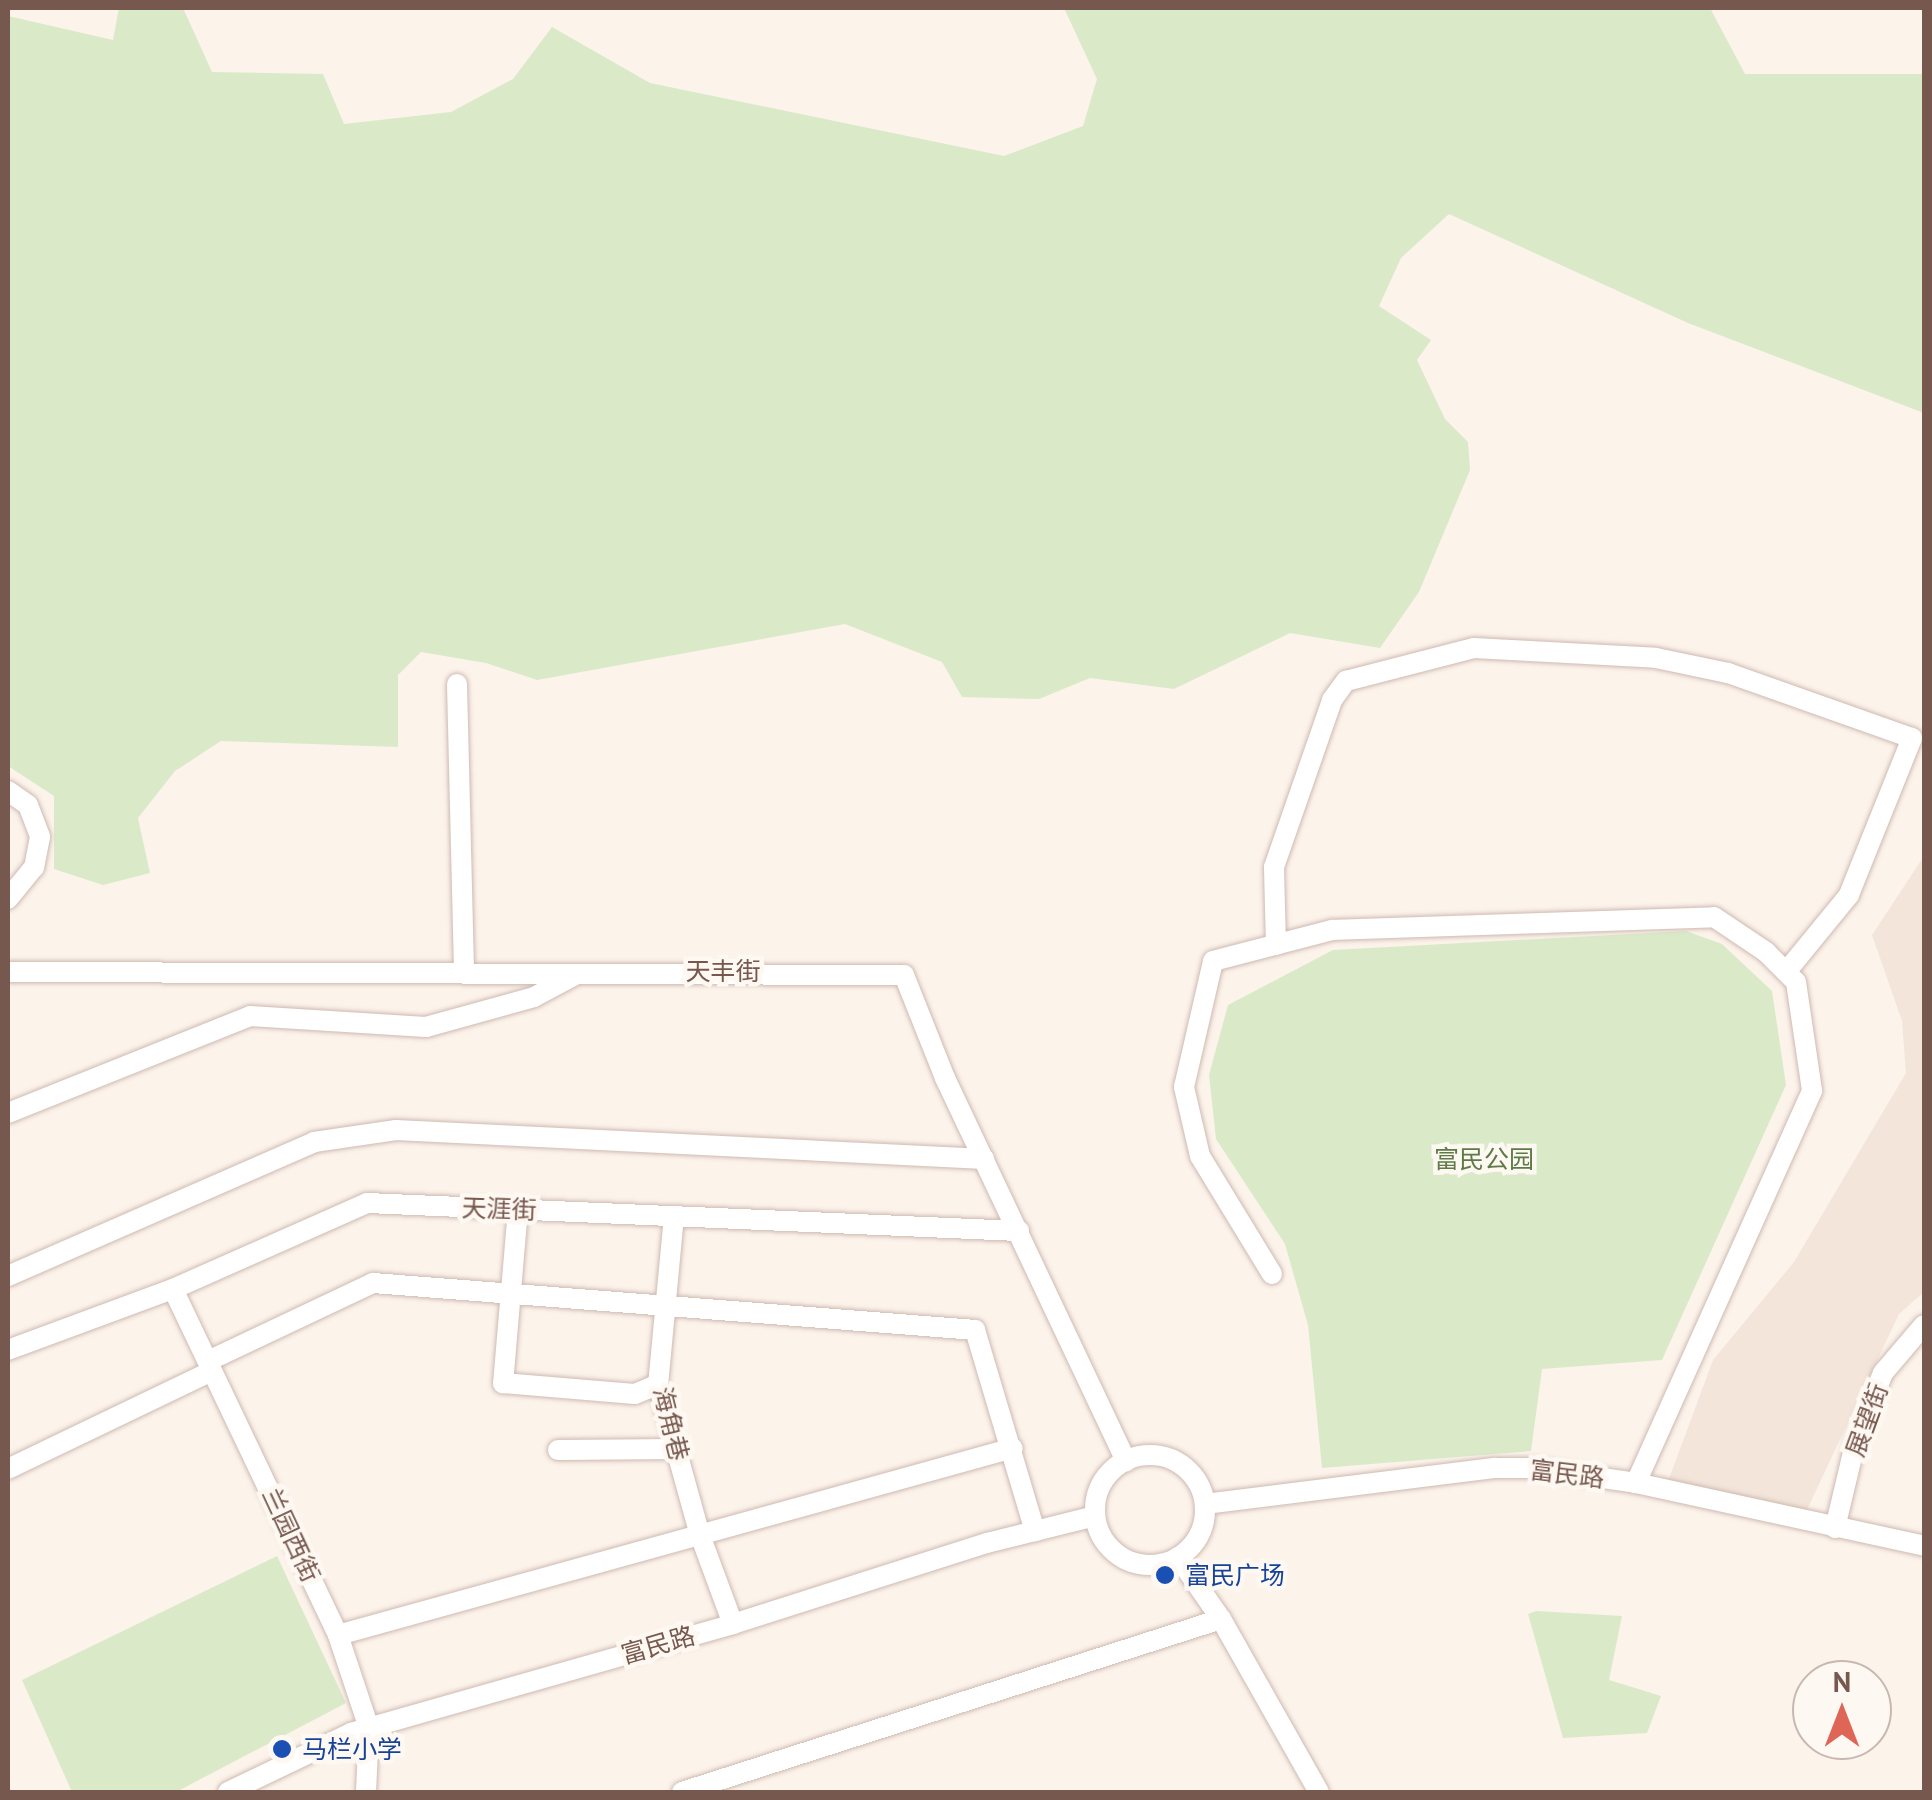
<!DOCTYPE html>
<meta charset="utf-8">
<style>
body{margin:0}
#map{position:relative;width:1932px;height:1800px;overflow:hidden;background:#fcf3eb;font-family:"PT Sans","Noto Sans SC",sans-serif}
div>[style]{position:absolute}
.residential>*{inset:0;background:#f3e5da}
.green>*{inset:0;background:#daeac9}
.roads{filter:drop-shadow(0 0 2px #cebab1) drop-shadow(0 0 2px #cebab1)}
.minor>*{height:20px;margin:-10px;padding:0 10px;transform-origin:10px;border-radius:10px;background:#fff}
.minor>.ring{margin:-10px;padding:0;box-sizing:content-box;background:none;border:20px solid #fff;border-radius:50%}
.dots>*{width:28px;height:28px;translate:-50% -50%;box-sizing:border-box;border:5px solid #fef8f2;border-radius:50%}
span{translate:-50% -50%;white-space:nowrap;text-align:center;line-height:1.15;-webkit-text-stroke:9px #fef8f2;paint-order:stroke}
.street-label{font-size:25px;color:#77584f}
.park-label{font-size:25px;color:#5d7b47}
.transit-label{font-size:25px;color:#164399}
.left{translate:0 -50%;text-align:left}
.frame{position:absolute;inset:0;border:10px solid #77584f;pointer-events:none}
.north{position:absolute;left:1792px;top:1660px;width:100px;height:100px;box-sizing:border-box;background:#fef8f2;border:2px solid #c8b8b1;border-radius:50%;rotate:0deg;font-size:28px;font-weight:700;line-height:40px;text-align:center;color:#77584f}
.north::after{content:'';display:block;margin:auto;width:35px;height:45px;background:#df6557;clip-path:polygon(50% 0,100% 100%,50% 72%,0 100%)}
</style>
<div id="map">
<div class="residential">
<div style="clip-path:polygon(1924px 856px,1924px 1292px,1899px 1314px,1805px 1514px,1663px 1495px,1713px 1360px,1794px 1262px,1906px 1073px,1902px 1021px,1872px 935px)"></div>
</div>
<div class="green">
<div style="clip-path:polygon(119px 8px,183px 8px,212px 72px,323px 74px,344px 124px,451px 112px,513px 79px,552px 27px,650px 83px,1004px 156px,1083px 126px,1097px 79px,1064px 8px,1710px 8px,1745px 74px,1924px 74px,1924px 413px,1688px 323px,1449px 214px,1401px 258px,1379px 306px,1431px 340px,1417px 360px,1445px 419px,1468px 442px,1470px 470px,1419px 592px,1380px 648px,1290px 633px,1174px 689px,1090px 678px,1039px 699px,962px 697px,942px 662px,845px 624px,537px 680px,486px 663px,421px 652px,398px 675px,398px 747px,221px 741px,175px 771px,138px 818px,150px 873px,103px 885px,54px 869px,54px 796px,8px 766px,8px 16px,113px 40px)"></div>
<div style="clip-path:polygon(1686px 931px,1722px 944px,1772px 991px,1786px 1085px,1662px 1360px,1542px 1369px,1531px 1451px,1322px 1468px,1308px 1325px,1285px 1244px,1216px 1139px,1209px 1075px,1228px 1005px,1333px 950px)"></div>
<div style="clip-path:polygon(277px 1556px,346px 1703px,176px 1792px,72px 1792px,22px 1680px)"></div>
<div style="clip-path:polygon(1536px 1611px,1622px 1616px,1609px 1680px,1661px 1696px,1647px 1733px,1563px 1738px,1528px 1614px)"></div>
</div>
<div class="roads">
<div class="minor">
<div style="left:457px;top:684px;width:287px;rotate:88.6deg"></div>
<div style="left:8px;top:791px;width:24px;rotate:35deg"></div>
<div style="left:28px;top:805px;width:34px;rotate:69deg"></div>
<div style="left:40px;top:837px;width:31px;rotate:101deg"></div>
<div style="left:34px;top:867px;width:41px;rotate:129.1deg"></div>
<div style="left:1276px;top:945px;width:78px;rotate:-91.5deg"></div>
<div style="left:1274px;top:867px;width:177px;rotate:-70.8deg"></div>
<div style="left:1332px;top:700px;width:24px;rotate:-54deg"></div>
<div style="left:1346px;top:681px;width:132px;rotate:-14.5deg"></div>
<div style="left:1474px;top:648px;width:182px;rotate:3.1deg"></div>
<div style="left:1656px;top:658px;width:74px;rotate:11.8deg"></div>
<div style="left:1728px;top:673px;width:195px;rotate:19.5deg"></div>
<div style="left:1912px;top:738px;width:169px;rotate:111.9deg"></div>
<div style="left:1849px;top:895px;width:99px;rotate:129.3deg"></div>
<div style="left:8px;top:972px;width:896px;rotate:0.19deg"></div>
<div style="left:904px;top:975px;width:111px;rotate:68.3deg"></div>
<div style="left:945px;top:1078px;width:424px;rotate:64.7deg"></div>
<div style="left:8px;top:1113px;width:261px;rotate:-21.8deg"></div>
<div style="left:250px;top:1016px;width:176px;rotate:3.6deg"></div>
<div style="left:426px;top:1027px;width:112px;rotate:-15.5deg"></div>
<div style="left:534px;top:997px;width:49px;rotate:-28.1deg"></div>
<div style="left:518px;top:1209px;width:175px;rotate:94.9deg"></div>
<div style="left:503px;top:1383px;width:132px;rotate:4.8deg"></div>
<div style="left:635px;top:1394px;width:25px;rotate:-23deg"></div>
<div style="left:674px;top:1216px;width:169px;rotate:95.4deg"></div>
<div style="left:658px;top:1384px;width:157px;rotate:74.5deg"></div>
<div style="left:700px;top:1535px;width:95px;rotate:69.7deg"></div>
<div style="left:1272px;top:1274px;width:138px;rotate:-121.4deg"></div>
<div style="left:1200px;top:1156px;width:71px;rotate:-103.1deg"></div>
<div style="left:1184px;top:1087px;width:129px;rotate:-77deg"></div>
<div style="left:1213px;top:961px;width:123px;rotate:-14.6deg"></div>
<div style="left:1332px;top:930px;width:382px;rotate:-1.9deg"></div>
<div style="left:1714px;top:917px;width:63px;rotate:33.9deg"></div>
<div style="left:1766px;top:952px;width:42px;rotate:45deg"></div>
<div style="left:1796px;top:982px;width:110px;rotate:81.6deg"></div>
<div style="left:1812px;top:1091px;width:430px;rotate:114.2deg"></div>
<div style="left:8px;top:1276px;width:334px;rotate:-23.6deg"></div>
<div style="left:314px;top:1142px;width:83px;rotate:-8.3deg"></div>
<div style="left:396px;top:1130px;width:589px;rotate:2.82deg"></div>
<div style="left:173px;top:1289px;width:383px;rotate:64.5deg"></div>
<div style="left:338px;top:1635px;width:98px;rotate:71.6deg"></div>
<div style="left:369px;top:1728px;width:64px;rotate:92.7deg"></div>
<div style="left:8px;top:1350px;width:176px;rotate:-20.3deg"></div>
<div style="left:173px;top:1289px;width:212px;rotate:-23.9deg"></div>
<div style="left:367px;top:1203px;width:653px;rotate:2.46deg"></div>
<div style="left:208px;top:1361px;width:183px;rotate:-25.3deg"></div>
<div style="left:373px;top:1283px;width:604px;rotate:4.46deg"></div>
<div style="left:975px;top:1330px;width:210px;rotate:73.4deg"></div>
<div style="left:558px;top:1450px;width:118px;rotate:-0.5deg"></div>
<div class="ring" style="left:1095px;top:1455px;width:90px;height:90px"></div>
<div style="left:8px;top:1469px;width:226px;rotate:-25.7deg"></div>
<div style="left:1205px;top:1504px;width:293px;rotate:-7.1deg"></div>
<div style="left:1496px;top:1468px;width:39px"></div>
<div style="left:1535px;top:1468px;width:102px;rotate:8.4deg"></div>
<div style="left:1636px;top:1483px;width:295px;rotate:12.3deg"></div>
<div style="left:1835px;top:1528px;width:86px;rotate:-76.6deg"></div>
<div style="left:1855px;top:1444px;width:76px;rotate:-68.5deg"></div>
<div style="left:1883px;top:1373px;width:63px;rotate:-49.5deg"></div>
<div style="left:1178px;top:1557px;width:75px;rotate:55.3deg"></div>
<div style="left:1221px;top:1619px;width:199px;rotate:60.5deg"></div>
<div style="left:338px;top:1635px;width:700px;rotate:-15.48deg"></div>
<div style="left:228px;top:1792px;width:136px;rotate:-25.6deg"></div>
<div style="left:351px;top:1733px;width:397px;rotate:-15.9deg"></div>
<div style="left:733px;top:1624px;width:267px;rotate:-17.7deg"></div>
<div style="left:987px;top:1543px;width:111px;rotate:-14deg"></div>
<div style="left:682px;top:1792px;width:566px;rotate:-17.79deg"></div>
</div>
</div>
<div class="dots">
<div style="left:1165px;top:1575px;background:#1a4fb4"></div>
<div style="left:282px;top:1749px;background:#1a4fb4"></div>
</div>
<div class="street-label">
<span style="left:723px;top:971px">天丰街</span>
<span style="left:499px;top:1209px;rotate:2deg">天涯街</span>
<span style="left:1867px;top:1420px;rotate:-70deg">展望街</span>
<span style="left:671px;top:1424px;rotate:76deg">海角巷</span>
<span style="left:1567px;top:1474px;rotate:7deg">富民路</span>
<span style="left:291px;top:1535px;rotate:65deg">兰园西街</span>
<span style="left:658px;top:1645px;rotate:-16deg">富民路</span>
</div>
<div class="park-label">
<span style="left:1484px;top:1159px">富民公园</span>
</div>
<div class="transit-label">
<span class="left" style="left:1185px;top:1575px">富民广场</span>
<span class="left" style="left:302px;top:1749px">马栏小学</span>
</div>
<div class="frame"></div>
<div class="north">N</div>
</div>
